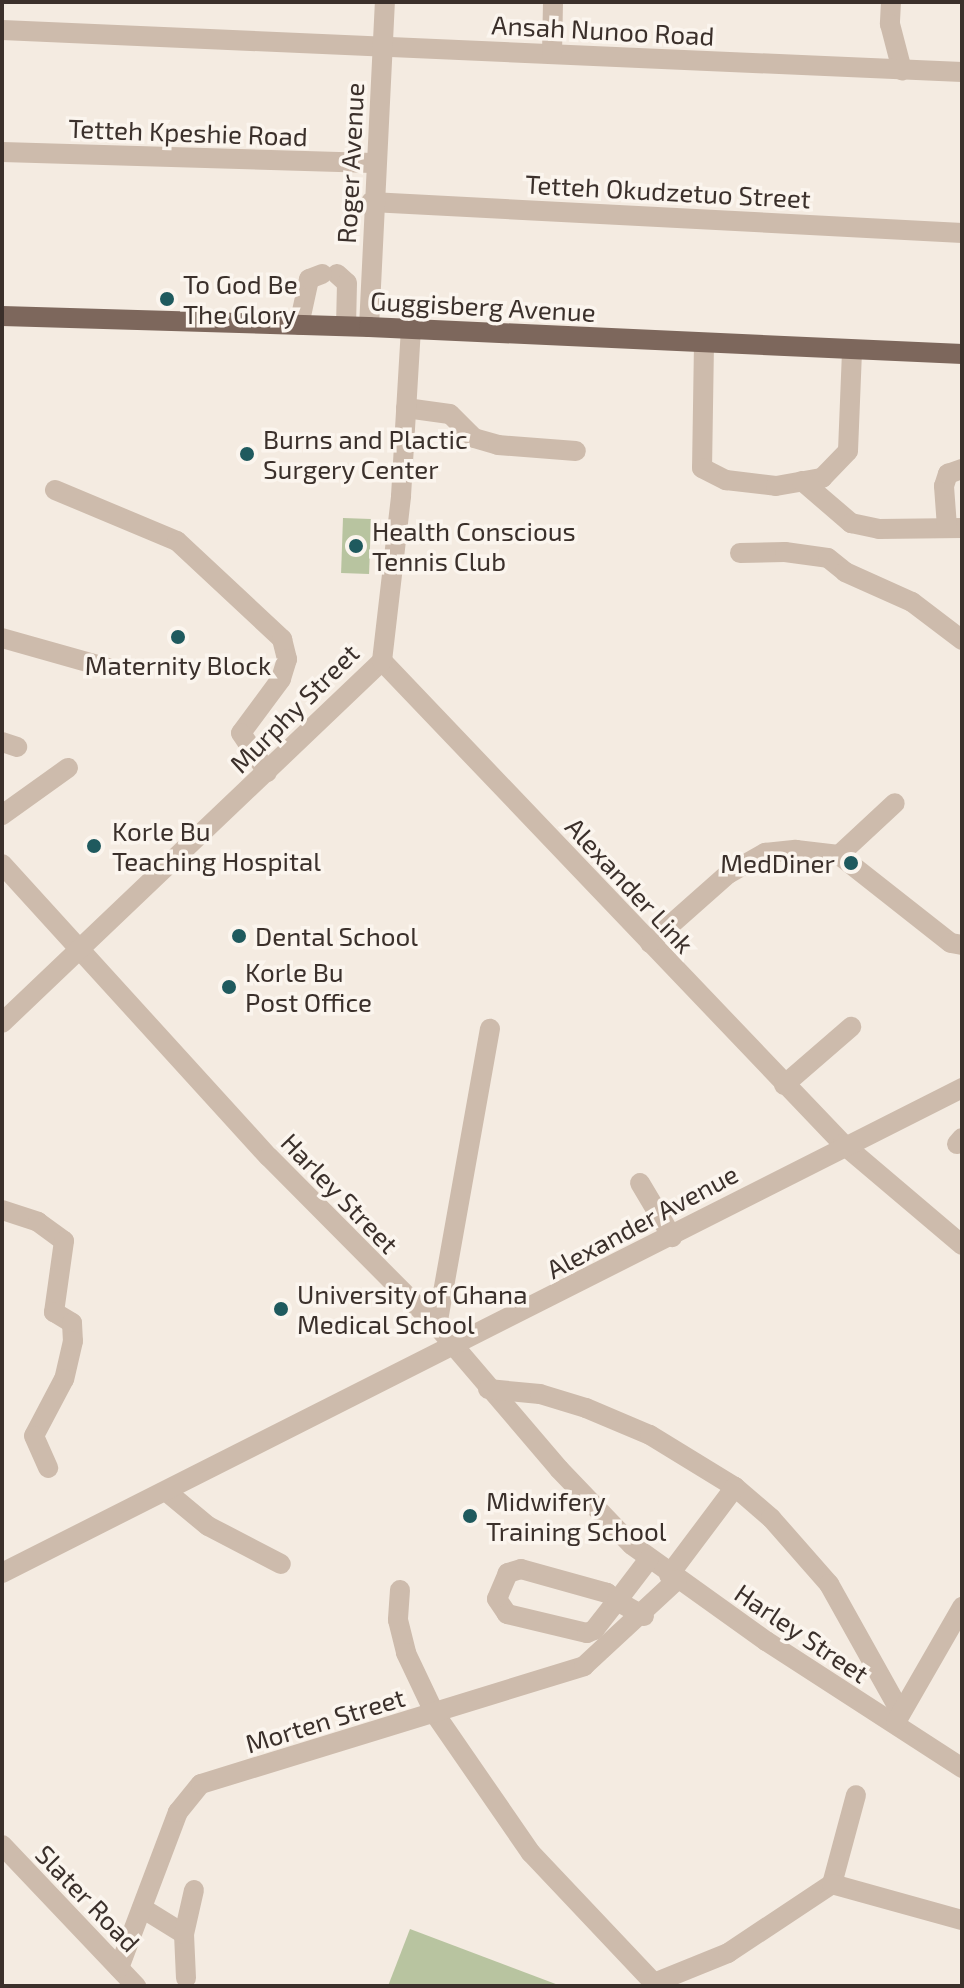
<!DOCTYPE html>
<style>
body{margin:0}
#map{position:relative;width:964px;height:1988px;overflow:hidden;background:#f4ebe1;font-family:"Exo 2",sans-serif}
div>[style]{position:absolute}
.green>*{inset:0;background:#b8c4a0;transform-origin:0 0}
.minor>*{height:20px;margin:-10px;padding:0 10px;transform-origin:10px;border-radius:10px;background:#cdbbac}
.major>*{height:20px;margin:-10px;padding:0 10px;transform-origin:10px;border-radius:10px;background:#7d675c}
.dots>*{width:22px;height:22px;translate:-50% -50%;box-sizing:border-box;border:4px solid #fbf5ee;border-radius:50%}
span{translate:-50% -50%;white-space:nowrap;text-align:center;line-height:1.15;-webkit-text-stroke:7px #fbf5ee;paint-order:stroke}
.street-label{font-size:26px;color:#3b302b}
.poi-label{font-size:26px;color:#3b302b}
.left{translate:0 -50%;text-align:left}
.right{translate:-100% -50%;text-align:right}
.frame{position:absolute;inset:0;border:4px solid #3b302b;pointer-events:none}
</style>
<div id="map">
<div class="green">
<div style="left:343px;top:518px;width:28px;height:55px;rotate:2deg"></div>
<div style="clip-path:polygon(410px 1929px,561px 1986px,388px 1986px)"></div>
</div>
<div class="minor">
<div style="left:891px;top:2px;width:22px;rotate:93deg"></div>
<div style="left:890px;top:24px;width:48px;rotate:75.4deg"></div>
<div style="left:2px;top:30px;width:961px;rotate:2.51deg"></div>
<div style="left:552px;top:54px;width:52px;rotate:-88.9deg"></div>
<div style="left:2px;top:152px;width:371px;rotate:1.7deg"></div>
<div style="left:371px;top:202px;width:592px;rotate:3deg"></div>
<div style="left:337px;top:274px;width:13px;rotate:42deg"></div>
<div style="left:347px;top:283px;width:43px;rotate:91.3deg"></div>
<div style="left:299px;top:325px;width:47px;rotate:-77.7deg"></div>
<div style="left:309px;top:279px;width:14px;rotate:-21deg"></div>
<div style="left:369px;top:327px;width:325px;rotate:-87.2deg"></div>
<div style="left:704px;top:343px;width:125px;rotate:90.9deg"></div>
<div style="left:702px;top:468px;width:27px;rotate:27deg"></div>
<div style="left:726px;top:480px;width:50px;rotate:6.8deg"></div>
<div style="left:776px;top:486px;width:47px;rotate:-9.9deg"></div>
<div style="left:822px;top:478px;width:37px;rotate:-46deg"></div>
<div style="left:848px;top:451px;width:101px;rotate:-87.7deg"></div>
<div style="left:406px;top:408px;width:44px;rotate:7.8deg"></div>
<div style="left:450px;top:414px;width:34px;rotate:45deg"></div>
<div style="left:474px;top:438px;width:25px;rotate:16deg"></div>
<div style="left:498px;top:445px;width:78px;rotate:4.4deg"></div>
<div style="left:802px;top:481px;width:65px;rotate:40.6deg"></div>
<div style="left:851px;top:523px;width:29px;rotate:12deg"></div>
<div style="left:879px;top:529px;width:83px;rotate:-0.7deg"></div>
<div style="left:55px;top:490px;width:132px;rotate:22.7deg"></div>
<div style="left:177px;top:541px;width:144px;rotate:43deg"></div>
<div style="left:282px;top:639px;width:21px;rotate:76deg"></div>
<div style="left:287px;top:659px;width:21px;rotate:107deg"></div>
<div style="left:281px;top:679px;width:67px;rotate:126.5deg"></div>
<div style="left:241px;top:733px;width:47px;rotate:56.3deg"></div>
<div style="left:947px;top:527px;width:41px;rotate:-94.2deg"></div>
<div style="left:944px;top:486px;width:13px;rotate:-72deg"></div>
<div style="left:948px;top:474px;width:15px;rotate:-20deg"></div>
<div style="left:740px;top:553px;width:45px;rotate:-1.3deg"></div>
<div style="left:785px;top:552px;width:43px;rotate:7.9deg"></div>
<div style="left:828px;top:558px;width:22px;rotate:39deg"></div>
<div style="left:845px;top:572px;width:73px;rotate:24.1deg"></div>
<div style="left:912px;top:602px;width:63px;rotate:37.2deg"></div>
<div style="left:2px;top:638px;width:110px;rotate:15.8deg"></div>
<div style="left:382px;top:661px;width:668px;rotate:46.34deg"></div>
<div style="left:843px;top:1144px;width:156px;rotate:40.3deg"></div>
<div style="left:2px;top:742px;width:16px;rotate:18deg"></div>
<div style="left:2px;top:815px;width:81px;rotate:-35.5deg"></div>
<div style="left:839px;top:855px;width:76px;rotate:-42.9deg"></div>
<div style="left:2px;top:864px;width:396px;rotate:47.7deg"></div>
<div style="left:269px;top:1157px;width:238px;rotate:45.2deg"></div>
<div style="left:437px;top:1326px;width:188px;rotate:49.5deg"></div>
<div style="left:559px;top:1469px;width:105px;rotate:46.2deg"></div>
<div style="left:632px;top:1545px;width:165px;rotate:35.6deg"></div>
<div style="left:766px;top:1641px;width:234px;rotate:32.9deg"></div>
<div style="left:650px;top:943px;width:104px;rotate:-41.5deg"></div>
<div style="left:728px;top:874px;width:43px;rotate:-29.6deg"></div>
<div style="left:765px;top:853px;width:31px;rotate:-6deg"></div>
<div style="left:796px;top:850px;width:43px;rotate:6.6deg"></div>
<div style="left:839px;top:855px;width:142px;rotate:38.2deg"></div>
<div style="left:951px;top:943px;width:11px;rotate:10deg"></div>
<div style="left:2px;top:1023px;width:525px;rotate:-43.61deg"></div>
<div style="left:382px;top:661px;width:166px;rotate:-83.4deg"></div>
<div style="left:401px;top:496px;width:168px;rotate:-86.6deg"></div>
<div style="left:784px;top:1085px;width:89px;rotate:-40.9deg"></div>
<div style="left:957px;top:1144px;width:8px;rotate:-50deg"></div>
<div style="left:640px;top:1183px;width:63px;rotate:59.3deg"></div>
<div style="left:2px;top:1210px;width:38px;rotate:18deg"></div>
<div style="left:38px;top:1222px;width:32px;rotate:36deg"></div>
<div style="left:64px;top:1241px;width:72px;rotate:98deg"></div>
<div style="left:54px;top:1312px;width:21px;rotate:31deg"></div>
<div style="left:72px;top:1323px;width:18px;rotate:87deg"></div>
<div style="left:73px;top:1341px;width:39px;rotate:103deg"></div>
<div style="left:64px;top:1379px;width:64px;rotate:117.8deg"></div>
<div style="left:34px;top:1436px;width:35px;rotate:66deg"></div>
<div style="left:437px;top:1326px;width:302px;rotate:-79.9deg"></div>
<div style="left:488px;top:1389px;width:52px;rotate:5.5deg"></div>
<div style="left:540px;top:1394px;width:48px;rotate:16.9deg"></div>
<div style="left:586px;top:1408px;width:69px;rotate:22.9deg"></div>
<div style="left:650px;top:1435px;width:100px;rotate:31.5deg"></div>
<div style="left:735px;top:1487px;width:48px;rotate:40.7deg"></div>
<div style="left:771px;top:1518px;width:88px;rotate:48.7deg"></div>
<div style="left:829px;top:1584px;width:145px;rotate:60.8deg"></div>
<div style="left:167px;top:1492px;width:53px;rotate:39.7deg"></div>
<div style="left:208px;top:1526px;width:82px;rotate:27.5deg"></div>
<div style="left:2px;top:1573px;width:1076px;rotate:-26.8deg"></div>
<div style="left:669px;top:1575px;width:110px;rotate:-53.1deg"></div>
<div style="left:400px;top:1590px;width:30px;rotate:94deg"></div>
<div style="left:398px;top:1620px;width:34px;rotate:76deg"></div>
<div style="left:406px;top:1653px;width:68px;rotate:64.6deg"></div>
<div style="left:435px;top:1714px;width:169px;rotate:55.4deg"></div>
<div style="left:531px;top:1853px;width:179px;rotate:46.6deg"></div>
<div style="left:654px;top:1983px;width:80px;rotate:-22.1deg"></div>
<div style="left:728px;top:1953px;width:125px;rotate:-33.6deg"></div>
<div style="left:832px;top:1884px;width:92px;rotate:-74.9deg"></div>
<div style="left:644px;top:1616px;width:31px;rotate:-151deg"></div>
<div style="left:617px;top:1601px;width:13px;rotate:-141deg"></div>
<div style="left:607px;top:1593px;width:89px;rotate:-164.4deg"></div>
<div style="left:521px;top:1569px;width:14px;rotate:163deg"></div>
<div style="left:508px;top:1573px;width:28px;rotate:113deg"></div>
<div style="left:497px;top:1599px;width:18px;rotate:56deg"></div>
<div style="left:507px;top:1614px;width:82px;rotate:13.4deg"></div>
<div style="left:587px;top:1633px;width:8px;rotate:-23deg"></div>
<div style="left:594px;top:1630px;width:37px;rotate:-52deg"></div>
<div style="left:617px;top:1601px;width:53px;rotate:-52.7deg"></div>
<div style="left:896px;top:1722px;width:133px;rotate:-60.1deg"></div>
<div style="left:2px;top:1845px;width:195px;rotate:46.5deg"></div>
<div style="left:832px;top:1884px;width:135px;rotate:15.5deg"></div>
<div style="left:142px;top:1908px;width:49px;rotate:31.8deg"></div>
<div style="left:119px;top:1968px;width:167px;rotate:-69.3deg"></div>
<div style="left:178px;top:1812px;width:36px;rotate:-51deg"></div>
<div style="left:201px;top:1784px;width:401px;rotate:-17.1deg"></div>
<div style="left:584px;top:1666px;width:127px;rotate:-42.8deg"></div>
<div style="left:186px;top:1978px;width:44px;rotate:-92.6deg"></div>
<div style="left:184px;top:1934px;width:45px;rotate:-77.2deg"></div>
</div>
<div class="major">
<div style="left:2px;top:316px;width:367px;rotate:1.7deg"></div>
<div style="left:369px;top:327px;width:594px;rotate:2.61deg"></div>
</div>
<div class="dots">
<div style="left:167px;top:299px;background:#1f5a5e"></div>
<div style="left:247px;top:454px;background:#1f5a5e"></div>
<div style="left:356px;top:546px;background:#1f5a5e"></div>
<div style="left:178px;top:637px;background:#1f5a5e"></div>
<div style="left:94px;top:846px;background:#1f5a5e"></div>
<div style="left:851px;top:863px;background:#1f5a5e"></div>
<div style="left:239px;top:936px;background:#1f5a5e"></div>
<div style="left:229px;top:987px;background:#1f5a5e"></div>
<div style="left:281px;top:1309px;background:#1f5a5e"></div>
<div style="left:470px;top:1516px;background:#1f5a5e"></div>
</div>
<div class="street-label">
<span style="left:603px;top:30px;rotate:3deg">Ansah Nunoo Road</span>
<span style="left:188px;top:132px;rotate:2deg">Tetteh Kpeshie Road</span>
<span style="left:350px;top:163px;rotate:-87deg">Roger Avenue</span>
<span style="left:668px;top:191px;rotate:3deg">Tetteh Okudzetuo Street</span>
<span style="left:483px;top:306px;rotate:3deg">Guggisberg Avenue</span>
<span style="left:294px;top:708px;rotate:-45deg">Murphy Street</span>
<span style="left:630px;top:885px;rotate:47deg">Alexander Link</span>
<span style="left:340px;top:1193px;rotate:46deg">Harley Street</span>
<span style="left:642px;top:1221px;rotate:-28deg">Alexander Avenue</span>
<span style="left:802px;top:1633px;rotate:34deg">Harley Street</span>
<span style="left:325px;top:1720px;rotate:-17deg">Morten Street</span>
<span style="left:88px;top:1898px;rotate:46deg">Slater Road</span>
</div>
<div class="poi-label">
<span class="left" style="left:183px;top:299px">To God Be<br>The Glory</span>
<span class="left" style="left:263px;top:454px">Burns and Plactic<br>Surgery Center</span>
<span class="left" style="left:372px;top:546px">Health Conscious<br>Tennis Club</span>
<span style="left:178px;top:665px">Maternity Block</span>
<span class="left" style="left:112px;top:846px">Korle Bu<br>Teaching Hospital</span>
<span class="right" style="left:835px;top:863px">MedDiner</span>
<span class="left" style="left:255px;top:936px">Dental School</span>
<span class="left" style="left:245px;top:987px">Korle Bu<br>Post Office</span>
<span class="left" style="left:297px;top:1309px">University of Ghana<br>Medical School</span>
<span class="left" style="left:486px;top:1516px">Midwifery<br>Training School</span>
</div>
<div class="frame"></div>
</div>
